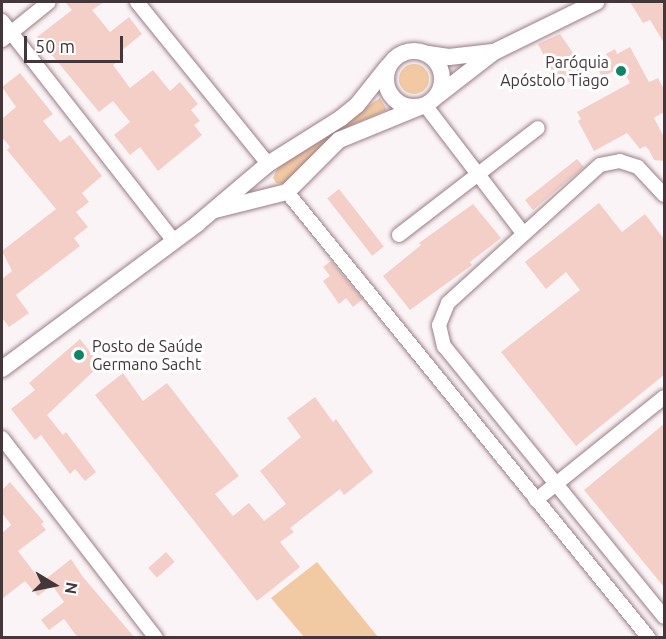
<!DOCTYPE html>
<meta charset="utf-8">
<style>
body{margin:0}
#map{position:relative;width:666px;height:639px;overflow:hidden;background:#fbf4f6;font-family:Ubuntu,sans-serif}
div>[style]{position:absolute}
.green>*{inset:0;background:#f1c9a3}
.round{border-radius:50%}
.building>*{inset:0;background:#f4cfc7;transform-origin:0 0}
.roads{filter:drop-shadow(0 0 2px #9b7d86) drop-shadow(0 0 2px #9b7d86)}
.minor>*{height:14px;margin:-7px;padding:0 7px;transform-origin:7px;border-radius:7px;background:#fff}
.major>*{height:16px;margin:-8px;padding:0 8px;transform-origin:8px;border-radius:8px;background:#fff}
.major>.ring{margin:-8px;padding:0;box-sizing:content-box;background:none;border:16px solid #fff;border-radius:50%}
.dots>*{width:16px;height:16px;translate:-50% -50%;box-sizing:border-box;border:3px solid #fff;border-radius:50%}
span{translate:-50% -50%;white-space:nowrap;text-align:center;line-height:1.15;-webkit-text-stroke:6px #fff;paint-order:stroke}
.poi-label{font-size:16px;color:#44373b}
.right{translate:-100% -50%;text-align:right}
.left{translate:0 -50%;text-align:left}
.frame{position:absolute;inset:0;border:3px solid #44373b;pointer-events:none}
.north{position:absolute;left:24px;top:555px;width:60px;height:60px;-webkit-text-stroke:4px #fff;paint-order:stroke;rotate:100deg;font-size:16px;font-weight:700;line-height:24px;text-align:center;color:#44373b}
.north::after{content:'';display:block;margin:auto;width:21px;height:27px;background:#44373b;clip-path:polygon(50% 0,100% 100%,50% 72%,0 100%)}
.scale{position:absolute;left:24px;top:36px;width:99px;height:27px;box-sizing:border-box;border:3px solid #44373b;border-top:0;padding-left:8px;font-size:18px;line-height:21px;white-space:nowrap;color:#44373b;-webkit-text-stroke:4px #fff;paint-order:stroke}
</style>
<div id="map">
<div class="green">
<div class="round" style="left:399px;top:64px;width:30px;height:30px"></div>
<div style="clip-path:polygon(380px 98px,387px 110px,340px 130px,285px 184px,276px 183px,273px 178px,278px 167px)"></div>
<div style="clip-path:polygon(317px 562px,378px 637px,304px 637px,271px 598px)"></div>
</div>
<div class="building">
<div style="clip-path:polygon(65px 2px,104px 2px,92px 10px,110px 32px,129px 17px,142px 34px,121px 51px,124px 56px,113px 65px,130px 88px,153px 70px,170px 91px,180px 82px,198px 104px,191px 110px,200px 121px,194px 125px,202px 135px,158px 171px,140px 147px,130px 155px,114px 135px,130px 122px,113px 101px,99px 112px,37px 37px,72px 10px)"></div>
<div style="clip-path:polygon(630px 2px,664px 2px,664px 43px,650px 20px,643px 23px)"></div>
<div style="clip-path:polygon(560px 34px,587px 73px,560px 87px,538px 44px)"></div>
<div style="clip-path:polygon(630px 47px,649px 82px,658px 78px,664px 89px,664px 112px,654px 118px,664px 137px,664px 161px,654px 160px,649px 150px,645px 146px,640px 149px,627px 133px,594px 151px,578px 121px,581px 119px,577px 112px,630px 83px,622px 67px,602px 77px,596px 65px,609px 59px,606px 54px,615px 49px,617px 54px)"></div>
<div style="clip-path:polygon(20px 73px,53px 114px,43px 121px,60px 142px,70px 135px,102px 176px,82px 193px,89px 202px,76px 212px,88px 227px,74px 238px,80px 246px,16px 295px,29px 313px,9px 327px,2px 318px,2px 279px,12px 271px,2px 251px,56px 209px,7px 150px,10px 147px,2px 137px,2px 119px,16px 107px,2px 87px)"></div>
<div style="clip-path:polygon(577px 159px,584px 167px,533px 210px,525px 200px)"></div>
<div style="left:339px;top:189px;width:73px;height:15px;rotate:52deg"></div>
<div style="clip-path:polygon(599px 203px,622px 232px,645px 214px,664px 239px,664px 375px,576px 446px,501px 352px,580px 290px,566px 272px,546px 289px,525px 262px)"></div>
<div style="clip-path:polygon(473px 204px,501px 238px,470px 262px,472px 265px,410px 310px,383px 276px,421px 245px,419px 243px)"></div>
<div style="clip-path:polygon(331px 261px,363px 299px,353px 307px,346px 298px,339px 304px,323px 281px,330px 276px,323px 267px)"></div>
<div style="clip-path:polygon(80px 339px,100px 365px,47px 415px,63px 435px,66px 432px,96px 472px,85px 481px,75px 469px,70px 474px,41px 435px,35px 440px,11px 409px,35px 390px,29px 383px)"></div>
<div style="clip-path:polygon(123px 373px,143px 401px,167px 383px,239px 476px,215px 494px,233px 516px,249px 503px,264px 521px,286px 504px,260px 471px,301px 437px,287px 418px,315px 397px,333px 422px,336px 419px,373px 472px,344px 495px,340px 489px,290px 528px,294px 532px,280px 542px,300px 567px,257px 601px,95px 395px)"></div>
<div style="clip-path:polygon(664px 424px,664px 587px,584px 490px)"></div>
<div style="clip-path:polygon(10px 482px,44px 522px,41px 524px,46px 530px,18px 551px,47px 589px,38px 596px,25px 581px,2px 599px,2px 533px,11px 525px,2px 513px,2px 490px)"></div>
<div style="left:166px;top:552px;width:13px;height:24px;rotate:48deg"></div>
<div style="clip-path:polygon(71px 559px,83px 577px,135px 638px,78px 638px,64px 619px,49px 630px,41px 620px,64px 602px,47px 578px)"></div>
</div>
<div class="roads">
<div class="minor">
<div style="left:137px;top:2px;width:208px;rotate:51deg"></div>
<div style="left:2px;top:21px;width:279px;rotate:52deg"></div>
<div style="left:2px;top:40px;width:60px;rotate:-39deg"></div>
<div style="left:425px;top:105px;width:160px;rotate:52.6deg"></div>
<div style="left:287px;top:192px;width:574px;rotate:50.94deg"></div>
<div style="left:664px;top:195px;width:38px;rotate:-133deg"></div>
<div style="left:638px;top:167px;width:19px;rotate:-162deg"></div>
<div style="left:620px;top:161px;width:20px;rotate:169deg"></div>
<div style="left:600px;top:165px;width:205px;rotate:137.8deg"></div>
<div style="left:448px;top:303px;width:24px;rotate:112deg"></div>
<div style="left:439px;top:325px;width:22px;rotate:77deg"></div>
<div style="left:444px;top:346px;width:349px;rotate:50.9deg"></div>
<div style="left:399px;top:235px;width:175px;rotate:-37.6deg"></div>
<div style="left:2px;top:438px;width:252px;rotate:52.4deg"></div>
<div style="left:536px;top:500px;width:164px;rotate:-38.8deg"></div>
</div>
<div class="major">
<div class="ring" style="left:386px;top:51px;width:40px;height:40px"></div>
<div style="left:428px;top:54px;width:21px;rotate:8deg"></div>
<div style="left:449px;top:57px;width:44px;rotate:-6.5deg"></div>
<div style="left:436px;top:97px;width:73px;rotate:-37.8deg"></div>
<div style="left:494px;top:52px;width:114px;rotate:-26.1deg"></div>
<div style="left:215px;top:210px;width:74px;rotate:-14deg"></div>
<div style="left:287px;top:192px;width:74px;rotate:-45deg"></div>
<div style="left:339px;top:140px;width:87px;rotate:-22.2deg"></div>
<div style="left:2px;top:369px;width:243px;rotate:-36.6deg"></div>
<div style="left:197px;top:224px;width:93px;rotate:-40.2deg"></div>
<div style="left:268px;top:164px;width:86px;rotate:-32.2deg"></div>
<div style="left:341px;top:118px;width:21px;rotate:-39deg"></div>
<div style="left:357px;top:105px;width:50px;rotate:-51.5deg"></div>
</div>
</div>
<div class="dots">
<div style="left:621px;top:71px;background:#108564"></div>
<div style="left:79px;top:355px;background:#108564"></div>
</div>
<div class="poi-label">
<span class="right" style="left:609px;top:71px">Paróquia<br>Apóstolo Tiago</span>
<span class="left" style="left:92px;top:355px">Posto de Saúde<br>Germano Sacht</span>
</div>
<div class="frame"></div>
<div class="north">N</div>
<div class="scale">50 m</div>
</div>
